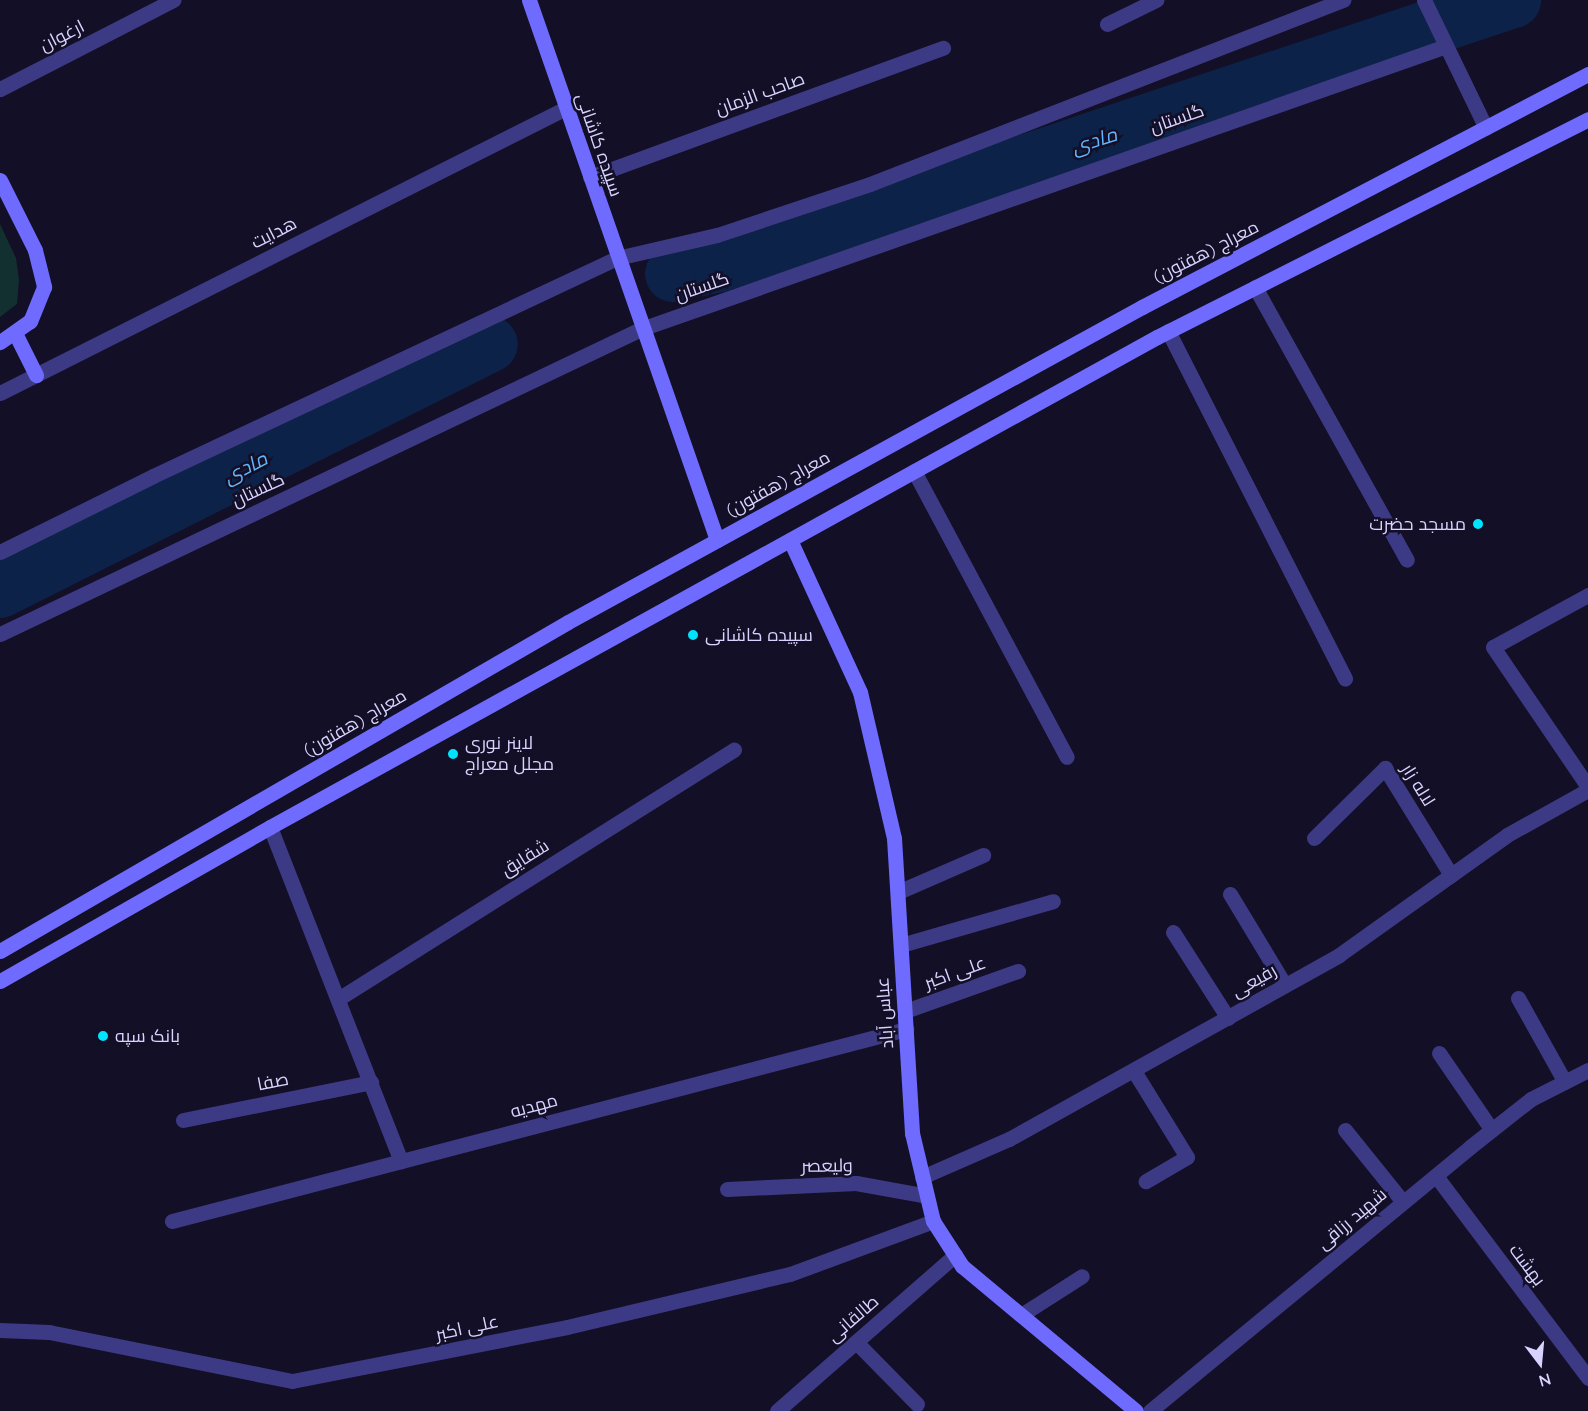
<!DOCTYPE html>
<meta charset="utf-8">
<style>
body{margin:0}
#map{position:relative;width:1588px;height:1411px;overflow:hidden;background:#130f26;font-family:Quicksand,Cairo,sans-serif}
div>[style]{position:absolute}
.green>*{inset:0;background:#12302f}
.river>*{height:56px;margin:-28px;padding:0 28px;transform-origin:28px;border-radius:28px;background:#0c2248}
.lane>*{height:15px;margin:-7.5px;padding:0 7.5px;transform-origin:7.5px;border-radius:7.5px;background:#3d3a85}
.street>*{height:15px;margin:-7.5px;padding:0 7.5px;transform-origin:7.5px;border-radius:7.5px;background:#3d3a85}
.secondary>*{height:15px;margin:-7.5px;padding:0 7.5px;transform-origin:7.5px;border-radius:7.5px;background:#6f6bff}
.dots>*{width:16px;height:16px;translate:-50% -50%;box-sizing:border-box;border:3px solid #130f26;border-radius:50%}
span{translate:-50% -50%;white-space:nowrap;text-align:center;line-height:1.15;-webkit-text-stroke:5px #130f26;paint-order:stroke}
.street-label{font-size:18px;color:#d9d4ff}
.poi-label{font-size:18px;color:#d9d4ff}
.right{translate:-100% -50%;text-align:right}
.left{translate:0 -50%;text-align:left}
.water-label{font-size:20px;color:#62b6ff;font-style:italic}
.north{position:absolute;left:1510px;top:1333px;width:60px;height:60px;-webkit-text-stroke:4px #130f26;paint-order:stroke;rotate:164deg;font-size:16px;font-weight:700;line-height:24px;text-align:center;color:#d9d4ff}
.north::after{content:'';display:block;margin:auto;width:21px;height:27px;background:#d9d4ff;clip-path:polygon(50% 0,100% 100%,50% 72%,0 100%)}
</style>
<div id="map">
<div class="green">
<div style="clip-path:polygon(0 224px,16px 258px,19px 280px,17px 304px,0 317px)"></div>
</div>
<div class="river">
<div style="left:673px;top:274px;width:48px;rotate:-12deg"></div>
<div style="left:720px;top:264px;width:836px;rotate:-18.41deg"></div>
<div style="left:0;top:590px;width:548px;rotate:-26.66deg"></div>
</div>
<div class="lane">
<div style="left:1168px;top:331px;width:390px;rotate:63deg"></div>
<div style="left:898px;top:892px;width:93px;rotate:-23.5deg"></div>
</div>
<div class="street">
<div style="left:1424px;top:0;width:142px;rotate:64.2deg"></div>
<div style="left:1107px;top:24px;width:55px;rotate:-26.1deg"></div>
<div style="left:0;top:89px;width:195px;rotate:-27.2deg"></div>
<div style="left:590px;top:177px;width:376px;rotate:-20.1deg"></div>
<div style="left:1255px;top:287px;width:312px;rotate:60.9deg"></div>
<div style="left:0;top:393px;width:634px;rotate:-26.73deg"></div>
<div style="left:914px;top:471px;width:324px;rotate:61.9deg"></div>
<div style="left:0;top:552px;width:171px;rotate:-26.4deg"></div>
<div style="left:153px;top:476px;width:513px;rotate:-25.17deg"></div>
<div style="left:617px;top:258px;width:103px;rotate:-13deg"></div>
<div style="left:717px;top:235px;width:161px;rotate:-18.4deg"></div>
<div style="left:870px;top:184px;width:508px;rotate:-21.26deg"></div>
<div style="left:1588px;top:595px;width:108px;rotate:151.3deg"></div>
<div style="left:1493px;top:647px;width:169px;rotate:55.8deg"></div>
<div style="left:0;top:634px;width:710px;rotate:-25.45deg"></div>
<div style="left:641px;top:329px;width:853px;rotate:-19.37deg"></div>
<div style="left:270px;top:827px;width:359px;rotate:68.6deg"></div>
<div style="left:1314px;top:838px;width:100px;rotate:-44.6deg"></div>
<div style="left:1385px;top:768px;width:126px;rotate:58.3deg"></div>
<div style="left:1230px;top:894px;width:106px;rotate:58.9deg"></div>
<div style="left:1173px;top:932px;width:102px;rotate:57.4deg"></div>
<div style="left:901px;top:945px;width:158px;rotate:-16.1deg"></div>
<div style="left:1518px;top:998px;width:96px;rotate:60.8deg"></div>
<div style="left:338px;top:999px;width:468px;rotate:-32.2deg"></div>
<div style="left:905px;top:1011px;width:120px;rotate:-19.5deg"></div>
<div style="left:1439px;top:1053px;width:93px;rotate:55.5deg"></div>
<div style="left:1134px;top:1071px;width:101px;rotate:58.4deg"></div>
<div style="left:1187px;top:1157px;width:48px;rotate:149.7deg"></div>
<div style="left:183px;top:1120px;width:192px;rotate:-11.4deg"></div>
<div style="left:1345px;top:1130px;width:92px;rotate:51.1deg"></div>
<div style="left:1436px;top:1176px;width:253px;rotate:53deg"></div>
<div style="left:922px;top:1177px;width:95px;rotate:-23.6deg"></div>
<div style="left:1009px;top:1139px;width:378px;rotate:-29.1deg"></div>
<div style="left:1339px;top:955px;width:206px;rotate:-35.5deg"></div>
<div style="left:1507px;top:835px;width:93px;rotate:-29.1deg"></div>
<div style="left:727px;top:1189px;width:129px;rotate:-2.7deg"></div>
<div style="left:856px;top:1183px;width:72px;rotate:10.4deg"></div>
<div style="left:172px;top:1221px;width:759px;rotate:-14.66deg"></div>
<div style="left:1021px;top:1315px;width:72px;rotate:-32.6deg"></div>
<div style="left:0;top:1330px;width:49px;rotate:2.3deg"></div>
<div style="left:49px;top:1332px;width:248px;rotate:11.4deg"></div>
<div style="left:292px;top:1381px;width:280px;rotate:-11.1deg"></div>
<div style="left:567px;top:1327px;width:229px;rotate:-13.4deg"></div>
<div style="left:790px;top:1274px;width:153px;rotate:-20.3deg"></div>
<div style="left:856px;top:1342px;width:87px;rotate:45.5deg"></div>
<div style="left:777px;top:1411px;width:237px;rotate:-41.2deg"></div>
<div style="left:1150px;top:1411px;width:415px;rotate:-39.5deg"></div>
<div style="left:1470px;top:1147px;width:78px;rotate:-38.2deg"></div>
<div style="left:1531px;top:1099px;width:64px;rotate:-27deg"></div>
</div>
<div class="secondary">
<div style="left:529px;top:0;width:572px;rotate:70.8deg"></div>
<div style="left:0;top:180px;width:78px;rotate:63.4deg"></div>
<div style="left:35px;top:250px;width:38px;rotate:76deg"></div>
<div style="left:44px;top:287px;width:37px;rotate:112deg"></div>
<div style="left:30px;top:321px;width:37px;rotate:145deg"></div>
<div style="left:16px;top:335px;width:45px;rotate:63.4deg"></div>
<div style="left:790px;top:540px;width:167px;rotate:65.3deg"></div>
<div style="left:860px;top:692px;width:150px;rotate:76.9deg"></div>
<div style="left:894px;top:838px;width:296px;rotate:86.5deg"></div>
<div style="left:912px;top:1133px;width:90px;rotate:76.6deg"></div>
<div style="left:933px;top:1221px;width:54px;rotate:57.2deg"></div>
<div style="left:962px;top:1266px;width:226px;rotate:39.8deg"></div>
<div style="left:0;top:951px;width:656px;rotate:-30.08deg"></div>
<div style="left:568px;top:622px;width:655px;rotate:-28.76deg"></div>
<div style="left:1142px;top:307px;width:503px;rotate:-27.58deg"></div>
<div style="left:0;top:981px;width:311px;rotate:-29.7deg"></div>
<div style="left:270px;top:827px;width:1013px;rotate:-28.92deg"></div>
<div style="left:1157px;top:337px;width:483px;rotate:-26.8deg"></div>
</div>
<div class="dots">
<div style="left:1478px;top:524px;background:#00e5ff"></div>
<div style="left:693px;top:635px;background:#00e5ff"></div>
<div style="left:453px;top:754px;background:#00e5ff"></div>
<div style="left:103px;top:1036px;background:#00e5ff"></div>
</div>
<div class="street-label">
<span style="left:62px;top:36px;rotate:-27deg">ارغوان</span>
<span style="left:760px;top:94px;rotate:-20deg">صاحب الزمان</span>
<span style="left:1177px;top:119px;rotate:-19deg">گلستان</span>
<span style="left:599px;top:145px;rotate:71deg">سپیده کاشانی</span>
<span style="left:274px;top:233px;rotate:-27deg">هدایت</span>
<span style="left:1206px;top:252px;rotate:-27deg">معراج (هفتون)</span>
<span style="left:702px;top:287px;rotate:-19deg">گلستان</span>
<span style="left:778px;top:484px;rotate:-29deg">معراج (هفتون)</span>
<span style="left:258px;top:490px;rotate:-25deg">گلستان</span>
<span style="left:355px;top:723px;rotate:-30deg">معراج (هفتون)</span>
<span style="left:1418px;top:785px;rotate:58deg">لاله زار</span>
<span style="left:525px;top:858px;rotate:-32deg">شقایق</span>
<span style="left:955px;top:973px;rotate:-20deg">علی اکبر</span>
<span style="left:1254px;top:981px;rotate:-30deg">رفیعی</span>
<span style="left:885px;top:1013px;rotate:-94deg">عباس آباد</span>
<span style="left:273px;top:1082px;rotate:-11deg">صفا</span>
<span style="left:534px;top:1106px;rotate:-15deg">مهدیه</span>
<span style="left:827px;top:1166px;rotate:-1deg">ولیعصر</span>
<span style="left:1352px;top:1219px;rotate:-40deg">شهید رزاقی</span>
<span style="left:1527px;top:1265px;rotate:53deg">بهشت</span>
<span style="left:853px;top:1319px;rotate:-41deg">طالقانی</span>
<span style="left:467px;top:1328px;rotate:-12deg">علی اکبر</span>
</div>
<div class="poi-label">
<span class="right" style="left:1466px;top:524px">مسجد حضرت</span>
<span class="left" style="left:705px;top:635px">سپیده کاشانی</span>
<span class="left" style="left:465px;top:754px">لاینر نوری<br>مجلل معراج</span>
<span class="left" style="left:115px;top:1036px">بانک سپه</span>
</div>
<div class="water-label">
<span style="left:1094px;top:140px;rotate:-18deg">مادی</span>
<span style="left:245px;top:467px;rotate:-27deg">مادی</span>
</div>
<div class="north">N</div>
</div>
